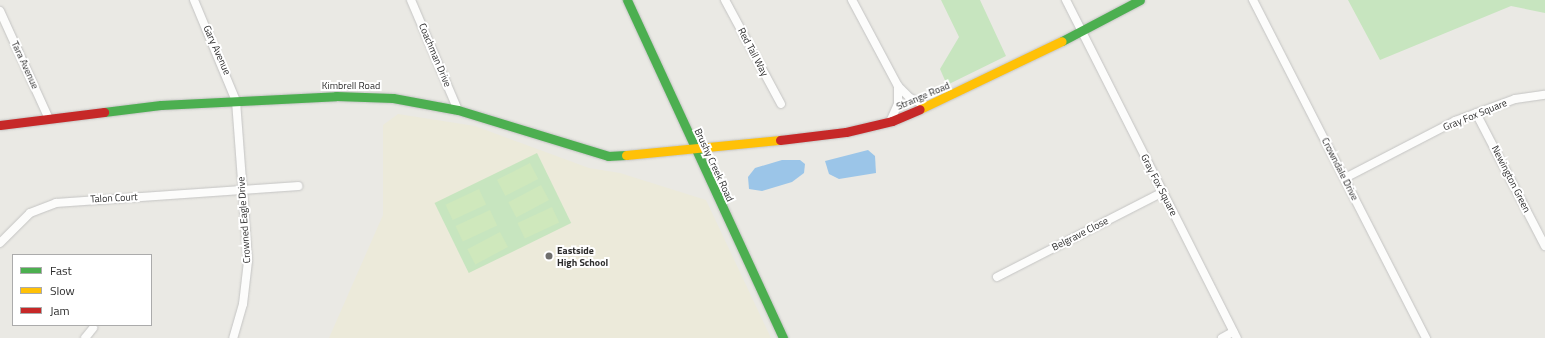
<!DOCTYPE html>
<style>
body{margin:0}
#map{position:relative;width:1545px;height:338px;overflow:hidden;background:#eae9e4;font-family:"Titillium Web",sans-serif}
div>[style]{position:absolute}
.education>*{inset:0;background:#eceada}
.green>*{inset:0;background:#c7e5bf;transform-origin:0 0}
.pitch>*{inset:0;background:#cfe8bc;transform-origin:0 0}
.water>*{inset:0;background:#9bc5e8}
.roads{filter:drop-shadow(0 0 1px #c4c4c3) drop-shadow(0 0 1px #c4c4c3)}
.street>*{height:8px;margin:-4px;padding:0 4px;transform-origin:4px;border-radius:4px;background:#fcfcfb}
.fast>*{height:9px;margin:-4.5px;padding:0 4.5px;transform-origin:4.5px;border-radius:4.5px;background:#4caf50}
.slow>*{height:9px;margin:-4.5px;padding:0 4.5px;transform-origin:4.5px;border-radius:4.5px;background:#ffc107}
.jam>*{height:9px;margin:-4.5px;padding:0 4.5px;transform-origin:4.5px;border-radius:4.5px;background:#c62828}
.dots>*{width:11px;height:11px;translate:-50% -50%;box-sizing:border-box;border:2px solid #fff;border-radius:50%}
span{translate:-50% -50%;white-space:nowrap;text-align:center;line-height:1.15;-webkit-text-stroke:4px #fff;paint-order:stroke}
.street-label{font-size:10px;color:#2d2d2d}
.poi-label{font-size:10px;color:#2d2d2d;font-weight:700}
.left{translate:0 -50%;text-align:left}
.legend{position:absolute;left:12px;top:254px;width:140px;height:72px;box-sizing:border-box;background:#fff;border:1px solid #ababab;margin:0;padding:5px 7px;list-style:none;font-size:12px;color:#2d2d2d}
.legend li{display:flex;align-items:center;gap:8px;height:20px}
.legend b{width:20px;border:1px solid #ababab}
</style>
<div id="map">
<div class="education">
<div style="clip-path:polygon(398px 114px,475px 126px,589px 168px,620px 173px,706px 200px,771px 338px,329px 338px,383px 215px,383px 125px)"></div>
</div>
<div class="green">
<div style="clip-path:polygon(941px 0,980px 0,1006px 56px,947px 85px,940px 69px,959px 37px)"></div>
<div style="clip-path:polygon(1348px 0,1545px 0,1545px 13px,1511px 6px,1380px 60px)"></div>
<div style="left:537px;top:153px;width:78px;height:114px;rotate:64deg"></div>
</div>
<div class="pitch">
<div style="left:530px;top:163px;width:18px;height:37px;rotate:63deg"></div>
<div style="left:541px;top:185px;width:17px;height:37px;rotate:62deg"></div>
<div style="left:479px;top:189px;width:17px;height:37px;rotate:65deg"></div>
<div style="left:552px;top:207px;width:17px;height:38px;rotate:65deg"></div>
<div style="left:490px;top:210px;width:17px;height:38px;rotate:65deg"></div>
<div style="left:500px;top:232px;width:17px;height:37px;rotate:62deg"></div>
</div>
<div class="water">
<div style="clip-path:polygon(868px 150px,875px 156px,876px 173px,839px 179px,829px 174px,825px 161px)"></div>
<div style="clip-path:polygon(782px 160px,800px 160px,805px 164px,804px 173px,792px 182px,762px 191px,749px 189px,748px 177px,755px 168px)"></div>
</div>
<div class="roads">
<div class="street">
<div style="left:194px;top:0;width:109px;rotate:67.4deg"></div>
<div style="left:236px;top:101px;width:160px;rotate:85.7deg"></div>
<div style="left:248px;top:261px;width:43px;rotate:96.6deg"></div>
<div style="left:243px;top:304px;width:35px;rotate:106deg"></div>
<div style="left:411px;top:0;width:120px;rotate:66.9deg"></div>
<div style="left:725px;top:0;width:118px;rotate:61.7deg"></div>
<div style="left:852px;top:0;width:98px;rotate:61.9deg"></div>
<div style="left:898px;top:86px;width:17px;rotate:45deg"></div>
<div style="left:910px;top:98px;width:19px;rotate:25deg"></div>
<div style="left:1066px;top:0;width:379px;rotate:63.2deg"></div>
<div style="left:1253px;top:0;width:380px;rotate:62.9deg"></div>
<div style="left:0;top:11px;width:119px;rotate:65.6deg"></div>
<div style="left:1476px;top:113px;width:150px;rotate:62.6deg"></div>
<div style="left:890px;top:122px;width:20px;rotate:-66deg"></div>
<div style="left:898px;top:104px;width:18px;rotate:-90deg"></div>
<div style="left:1345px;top:178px;width:124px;rotate:-27.4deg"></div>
<div style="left:1455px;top:121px;width:64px;rotate:-20.1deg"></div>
<div style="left:1515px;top:99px;width:30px;rotate:-8deg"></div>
<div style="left:0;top:243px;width:42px;rotate:-45deg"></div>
<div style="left:30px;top:213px;width:28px;rotate:-21deg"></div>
<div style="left:56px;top:203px;width:243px;rotate:-4deg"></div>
<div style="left:997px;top:277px;width:186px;rotate:-27.1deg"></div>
<div style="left:85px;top:338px;width:13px;rotate:-51deg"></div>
<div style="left:1222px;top:338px;width:13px;rotate:-29deg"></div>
</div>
<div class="fast">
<div style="left:627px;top:0;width:372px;rotate:65.2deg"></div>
<div style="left:1062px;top:41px;width:88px;rotate:-27.7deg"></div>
<div style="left:104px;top:112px;width:57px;rotate:-7deg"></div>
<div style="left:161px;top:105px;width:175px;rotate:-2.9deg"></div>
<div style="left:336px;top:96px;width:57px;rotate:2deg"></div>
<div style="left:393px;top:98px;width:66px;rotate:10.5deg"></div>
<div style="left:458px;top:110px;width:157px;rotate:17deg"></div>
<div style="left:608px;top:156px;width:18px;rotate:-3deg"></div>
</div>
<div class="slow">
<div style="left:920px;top:109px;width:157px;rotate:-25.6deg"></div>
<div style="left:626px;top:155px;width:155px;rotate:-5.6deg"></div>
</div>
<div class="jam">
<div style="left:0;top:125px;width:105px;rotate:-7.1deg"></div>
<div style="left:780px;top:140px;width:66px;rotate:-6.9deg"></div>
<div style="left:846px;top:132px;width:47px;rotate:-13.4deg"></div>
<div style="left:892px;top:121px;width:30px;rotate:-23deg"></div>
</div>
</div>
<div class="dots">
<div style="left:549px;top:256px;background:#6f6f6d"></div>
</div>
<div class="street-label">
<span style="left:217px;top:50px;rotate:66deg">Gary Avenue</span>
<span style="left:753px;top:52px;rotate:62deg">Red Tail Way</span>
<span style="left:435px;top:55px;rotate:67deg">Coachman Drive</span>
<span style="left:25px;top:65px;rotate:65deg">Tara Avenue</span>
<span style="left:351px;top:86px">Kimbrell Road</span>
<span style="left:923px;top:96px;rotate:-23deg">Strange Road</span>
<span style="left:1475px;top:115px;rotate:-22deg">Gray Fox Square</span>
<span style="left:714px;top:165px;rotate:65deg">Brushy Creek Road</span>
<span style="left:1340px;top:169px;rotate:63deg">Crowndale Drive</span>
<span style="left:1511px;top:179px;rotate:63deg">Newington Green</span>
<span style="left:1159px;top:185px;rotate:63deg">Gray Fox Square</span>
<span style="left:114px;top:198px;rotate:-3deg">Talon Court</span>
<span style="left:244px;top:220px;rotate:-94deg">Crowned Eagle Drive</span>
<span style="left:1080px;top:234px;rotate:-27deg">Belgrave Close</span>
</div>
<div class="poi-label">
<span class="left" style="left:557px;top:256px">Eastside<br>High School</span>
</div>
<ul class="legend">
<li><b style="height:5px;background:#4caf50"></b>Fast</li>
<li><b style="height:5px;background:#ffc107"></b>Slow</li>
<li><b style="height:5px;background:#c62828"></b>Jam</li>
</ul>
</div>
